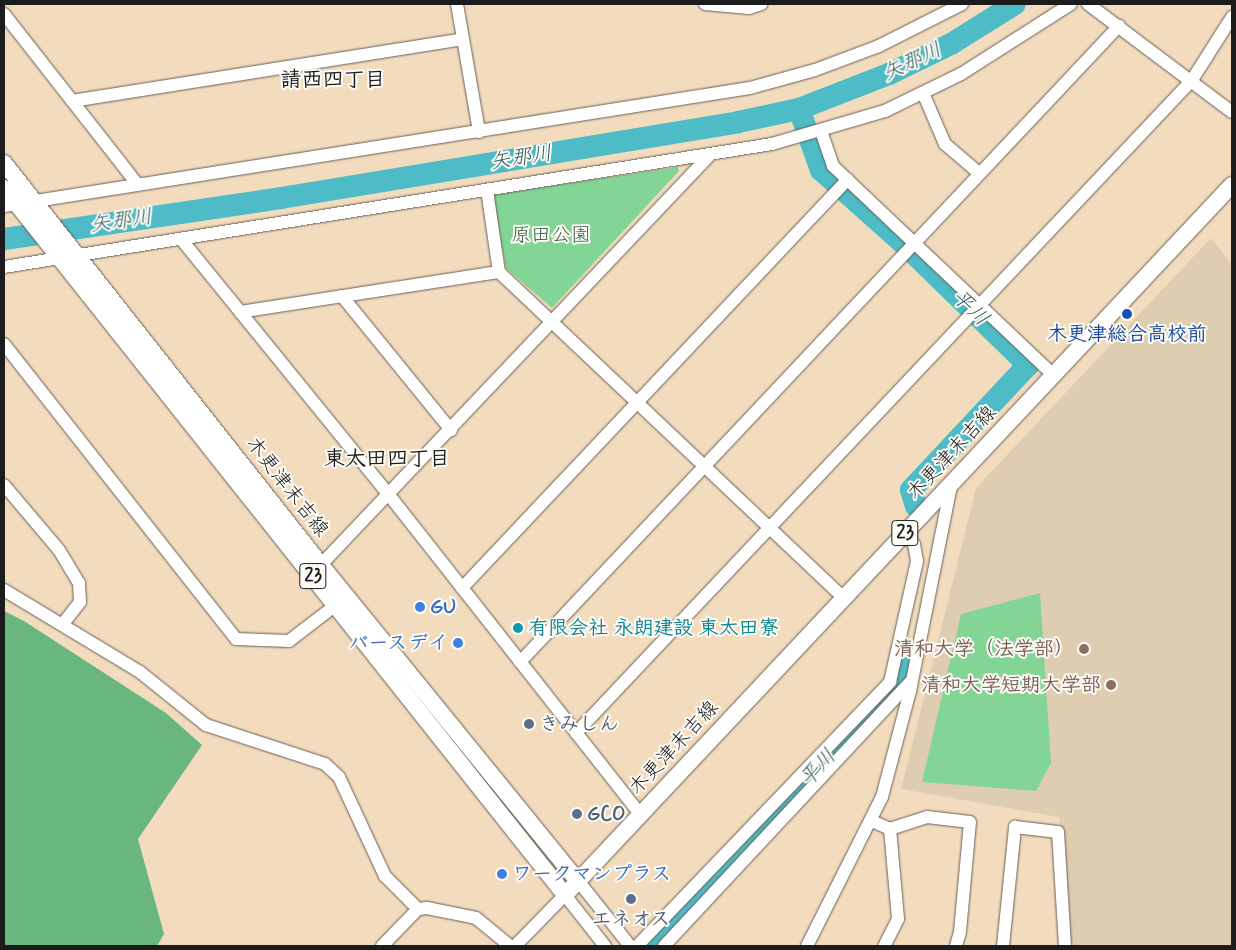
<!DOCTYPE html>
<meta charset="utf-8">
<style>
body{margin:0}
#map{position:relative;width:1236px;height:950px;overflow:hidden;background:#f3dcbe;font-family:Mynerve,"Klee One",sans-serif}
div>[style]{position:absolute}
.built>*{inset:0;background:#dfcdb1}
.green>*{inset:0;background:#83d596}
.forest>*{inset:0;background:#6ab67f}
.river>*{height:22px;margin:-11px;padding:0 11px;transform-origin:11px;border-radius:11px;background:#4ebcc7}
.roads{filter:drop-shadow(0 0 1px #675f55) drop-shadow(0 0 1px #675f55)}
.minor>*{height:12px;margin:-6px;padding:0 6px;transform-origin:6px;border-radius:6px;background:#fff}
.major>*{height:16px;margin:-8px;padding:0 8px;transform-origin:8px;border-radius:8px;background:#fff}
.dots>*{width:14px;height:14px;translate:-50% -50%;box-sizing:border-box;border:2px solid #fdfcf7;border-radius:50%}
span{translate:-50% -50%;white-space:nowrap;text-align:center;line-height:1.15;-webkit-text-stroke:4px #fdfcf7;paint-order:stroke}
.shield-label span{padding:1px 4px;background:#fdfcf7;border:1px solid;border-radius:4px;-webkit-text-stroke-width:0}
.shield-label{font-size:19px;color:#1c1c1c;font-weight:700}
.park-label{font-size:20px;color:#405d47}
.transit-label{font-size:20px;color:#164399;font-weight:700}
.street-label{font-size:20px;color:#1c1c1c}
.shop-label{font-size:20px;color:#366cbe;font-weight:700}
.left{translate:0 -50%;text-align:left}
.right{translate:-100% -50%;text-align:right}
.culture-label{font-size:20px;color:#0d838f;font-weight:700}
.education-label{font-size:20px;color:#785e54;font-weight:700}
.service-label{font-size:20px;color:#4e5e75;font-weight:700}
.water-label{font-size:21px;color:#305c60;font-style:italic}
.neighbourhood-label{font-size:21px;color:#1c1c1c;font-weight:700}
.frame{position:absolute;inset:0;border:5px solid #1c1c1c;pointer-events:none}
</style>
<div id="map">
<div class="built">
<div style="clip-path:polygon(1211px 238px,1232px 265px,1232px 946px,1072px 946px,1059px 817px,901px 789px,976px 488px)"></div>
</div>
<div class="green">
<div style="clip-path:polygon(678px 167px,679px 171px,552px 308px,506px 268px,492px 197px,497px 194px)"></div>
<div style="clip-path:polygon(1040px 593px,1051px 763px,1036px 791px,922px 782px,961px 614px)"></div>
</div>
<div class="forest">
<div style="clip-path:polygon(4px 611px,24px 621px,166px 713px,202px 745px,138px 839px,164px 934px,157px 946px,4px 946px)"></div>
</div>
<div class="river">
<div style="left:799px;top:109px;width:65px;rotate:70.2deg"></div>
<div style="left:821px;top:170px;width:110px;rotate:41.7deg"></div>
<div style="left:903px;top:243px;width:175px;rotate:44.3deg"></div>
<div style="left:1028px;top:365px;width:171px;rotate:133.1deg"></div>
<div style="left:911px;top:490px;width:17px;rotate:73deg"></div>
<div style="left:4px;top:239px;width:280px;rotate:-8.4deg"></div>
<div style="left:281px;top:198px;width:463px;rotate:-9.4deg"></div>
<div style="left:738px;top:122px;width:62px;rotate:-12deg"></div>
<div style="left:799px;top:109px;width:97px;rotate:-21.3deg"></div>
<div style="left:889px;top:74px;width:69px;rotate:-25.8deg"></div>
<div style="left:951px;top:44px;width:75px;rotate:-32deg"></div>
<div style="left:652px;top:946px;width:356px;rotate:-46.9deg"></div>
<div style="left:895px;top:686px;width:31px;rotate:-79deg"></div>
</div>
<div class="roads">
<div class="minor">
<div style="left:457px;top:4px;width:130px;rotate:80.2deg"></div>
<div style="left:705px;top:4px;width:44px;rotate:5.2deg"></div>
<div style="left:749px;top:8px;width:13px;rotate:-18deg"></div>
<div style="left:1088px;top:4px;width:180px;rotate:36.9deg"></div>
<div style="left:4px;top:14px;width:217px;rotate:51.9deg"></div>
<div style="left:923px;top:93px;width:56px;rotate:66.7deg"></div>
<div style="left:945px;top:144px;width:45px;rotate:40.5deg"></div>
<div style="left:72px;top:101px;width:396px;rotate:-9deg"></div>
<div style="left:821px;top:131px;width:37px;rotate:71deg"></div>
<div style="left:833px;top:166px;width:305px;rotate:43.5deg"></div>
<div style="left:487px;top:190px;width:83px;rotate:81.7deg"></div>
<div style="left:499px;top:272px;width:475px;rotate:43.4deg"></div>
<div style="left:4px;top:206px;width:755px;rotate:-8.99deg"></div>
<div style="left:750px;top:88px;width:67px;rotate:-15.5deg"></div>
<div style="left:815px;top:70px;width:68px;rotate:-20.6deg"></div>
<div style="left:879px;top:46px;width:93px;rotate:-26.8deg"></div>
<div style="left:181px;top:239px;width:330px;rotate:50.9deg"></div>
<div style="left:389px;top:495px;width:407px;rotate:51.8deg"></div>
<div style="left:4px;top:267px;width:778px;rotate:-9.1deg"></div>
<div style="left:772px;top:144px;width:118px;rotate:-16.3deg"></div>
<div style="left:885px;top:111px;width:85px;rotate:-26deg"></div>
<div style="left:961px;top:74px;width:130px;rotate:-32.5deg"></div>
<div style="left:342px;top:296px;width:173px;rotate:50.9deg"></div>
<div style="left:240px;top:312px;width:262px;rotate:-8.8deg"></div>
<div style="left:4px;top:344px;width:375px;rotate:51.8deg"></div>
<div style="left:236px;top:639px;width:53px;rotate:2.2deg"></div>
<div style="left:289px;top:641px;width:66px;rotate:-37.6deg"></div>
<div style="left:4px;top:485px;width:85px;rotate:49.8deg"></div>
<div style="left:59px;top:550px;width:39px;rotate:59deg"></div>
<div style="left:79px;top:583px;width:19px;rotate:87deg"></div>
<div style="left:80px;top:602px;width:28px;rotate:128deg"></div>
<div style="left:315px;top:571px;width:572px;rotate:-46.49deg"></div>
<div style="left:462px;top:588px;width:562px;rotate:-46.66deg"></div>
<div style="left:4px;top:590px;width:159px;rotate:31.1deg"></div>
<div style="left:140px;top:672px;width:85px;rotate:38.8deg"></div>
<div style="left:206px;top:725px;width:125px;rotate:18.1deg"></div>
<div style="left:325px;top:764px;width:19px;rotate:43deg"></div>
<div style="left:339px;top:777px;width:109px;rotate:65.1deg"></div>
<div style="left:385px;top:876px;width:47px;rotate:45deg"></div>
<div style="left:520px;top:662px;width:874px;rotate:-46.72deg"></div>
<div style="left:576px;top:733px;width:898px;rotate:-46.67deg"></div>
<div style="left:1192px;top:80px;width:75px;rotate:-57.6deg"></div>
<div style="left:872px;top:821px;width:20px;rotate:24deg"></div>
<div style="left:890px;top:829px;width:90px;rotate:84.9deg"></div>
<div style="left:898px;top:919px;width:30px;rotate:117deg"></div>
<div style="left:890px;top:829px;width:39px;rotate:-18deg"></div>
<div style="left:927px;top:817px;width:43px;rotate:6.6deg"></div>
<div style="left:970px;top:822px;width:110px;rotate:95.2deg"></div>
<div style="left:960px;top:932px;width:15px;rotate:106deg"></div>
<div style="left:579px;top:882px;width:82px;rotate:51.4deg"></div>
<div style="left:382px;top:946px;width:52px;rotate:-45.8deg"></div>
<div style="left:418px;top:909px;width:9px;rotate:-6deg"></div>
<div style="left:427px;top:908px;width:50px;rotate:11.5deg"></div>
<div style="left:476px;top:918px;width:44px;rotate:39.5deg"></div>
<div style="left:515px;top:946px;width:71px;rotate:-45.6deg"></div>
<div style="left:565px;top:895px;width:65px;rotate:51.9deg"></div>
<div style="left:637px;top:946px;width:366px;rotate:-46.2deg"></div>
<div style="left:890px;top:682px;width:124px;rotate:-77.4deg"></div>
<div style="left:917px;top:561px;width:17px;rotate:-100deg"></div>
<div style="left:914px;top:544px;width:13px;rotate:-138deg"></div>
<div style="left:664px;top:946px;width:362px;rotate:-47deg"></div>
<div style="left:807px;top:946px;width:167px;rotate:-63.3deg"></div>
<div style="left:882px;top:797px;width:110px;rotate:-75.2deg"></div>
<div style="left:910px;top:691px;width:210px;rotate:-78.7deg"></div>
<div style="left:1003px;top:946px;width:120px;rotate:-84.2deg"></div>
<div style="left:1015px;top:827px;width:43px;rotate:6.6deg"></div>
<div style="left:1058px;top:832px;width:114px;rotate:86.5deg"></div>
</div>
<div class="major">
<div style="left:4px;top:163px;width:512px;rotate:51.74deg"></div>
<div style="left:321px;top:565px;width:409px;rotate:50.9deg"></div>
<div style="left:4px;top:188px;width:903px;rotate:51.57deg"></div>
<div style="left:565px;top:895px;width:974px;rotate:-46.79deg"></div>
</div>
</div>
<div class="dots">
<div style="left:1127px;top:314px;background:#1a4fb4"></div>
<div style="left:420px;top:607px;background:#3f7fe0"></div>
<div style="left:518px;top:628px;background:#0f9aa8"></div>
<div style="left:458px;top:643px;background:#3f7fe0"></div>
<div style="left:1084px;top:649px;background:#8d6e63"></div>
<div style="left:1111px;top:685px;background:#8d6e63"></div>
<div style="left:529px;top:724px;background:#5c6f8a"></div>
<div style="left:577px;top:814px;background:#5c6f8a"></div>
<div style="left:502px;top:874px;background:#3f7fe0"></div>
<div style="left:631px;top:899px;background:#5c6f8a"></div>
</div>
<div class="shield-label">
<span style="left:905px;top:533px">23</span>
<span style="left:313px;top:576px">23</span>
</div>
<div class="park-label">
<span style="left:551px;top:235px">原田公園</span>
</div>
<div class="transit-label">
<span style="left:1127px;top:334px">木更津総合高校前</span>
</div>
<div class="street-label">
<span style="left:952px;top:453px;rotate:-47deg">木更津末吉線</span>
<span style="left:287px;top:487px;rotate:52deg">木更津末吉線</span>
<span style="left:674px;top:748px;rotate:-47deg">木更津末吉線</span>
</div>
<div class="shop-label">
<span class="left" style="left:430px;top:607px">GU</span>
<span class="right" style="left:448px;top:643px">バースデイ</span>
<span class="left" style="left:512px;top:874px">ワークマンプラス</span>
</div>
<div class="culture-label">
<span class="left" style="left:528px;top:628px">有限会社 永朗建設 東太田寮</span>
</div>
<div class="education-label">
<span class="right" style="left:1074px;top:649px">清和大学（法学部）</span>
<span class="right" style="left:1101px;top:685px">清和大学短期大学部</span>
</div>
<div class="service-label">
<span class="left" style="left:539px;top:724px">きみしん</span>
<span class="left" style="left:587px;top:814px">GCO</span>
<span style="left:631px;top:919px">エネオス</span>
</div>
<div class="water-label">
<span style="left:912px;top:62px;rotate:-25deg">矢那川</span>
<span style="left:521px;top:158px;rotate:-9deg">矢那川</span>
<span style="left:121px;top:221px;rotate:-8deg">矢那川</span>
<span style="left:970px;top:308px;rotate:44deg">平川</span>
<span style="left:818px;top:768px;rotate:-47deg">平川</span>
</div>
<div class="neighbourhood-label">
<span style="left:333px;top:80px">請西四丁目</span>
<span style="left:387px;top:459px">東太田四丁目</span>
</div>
<div class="frame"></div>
</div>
